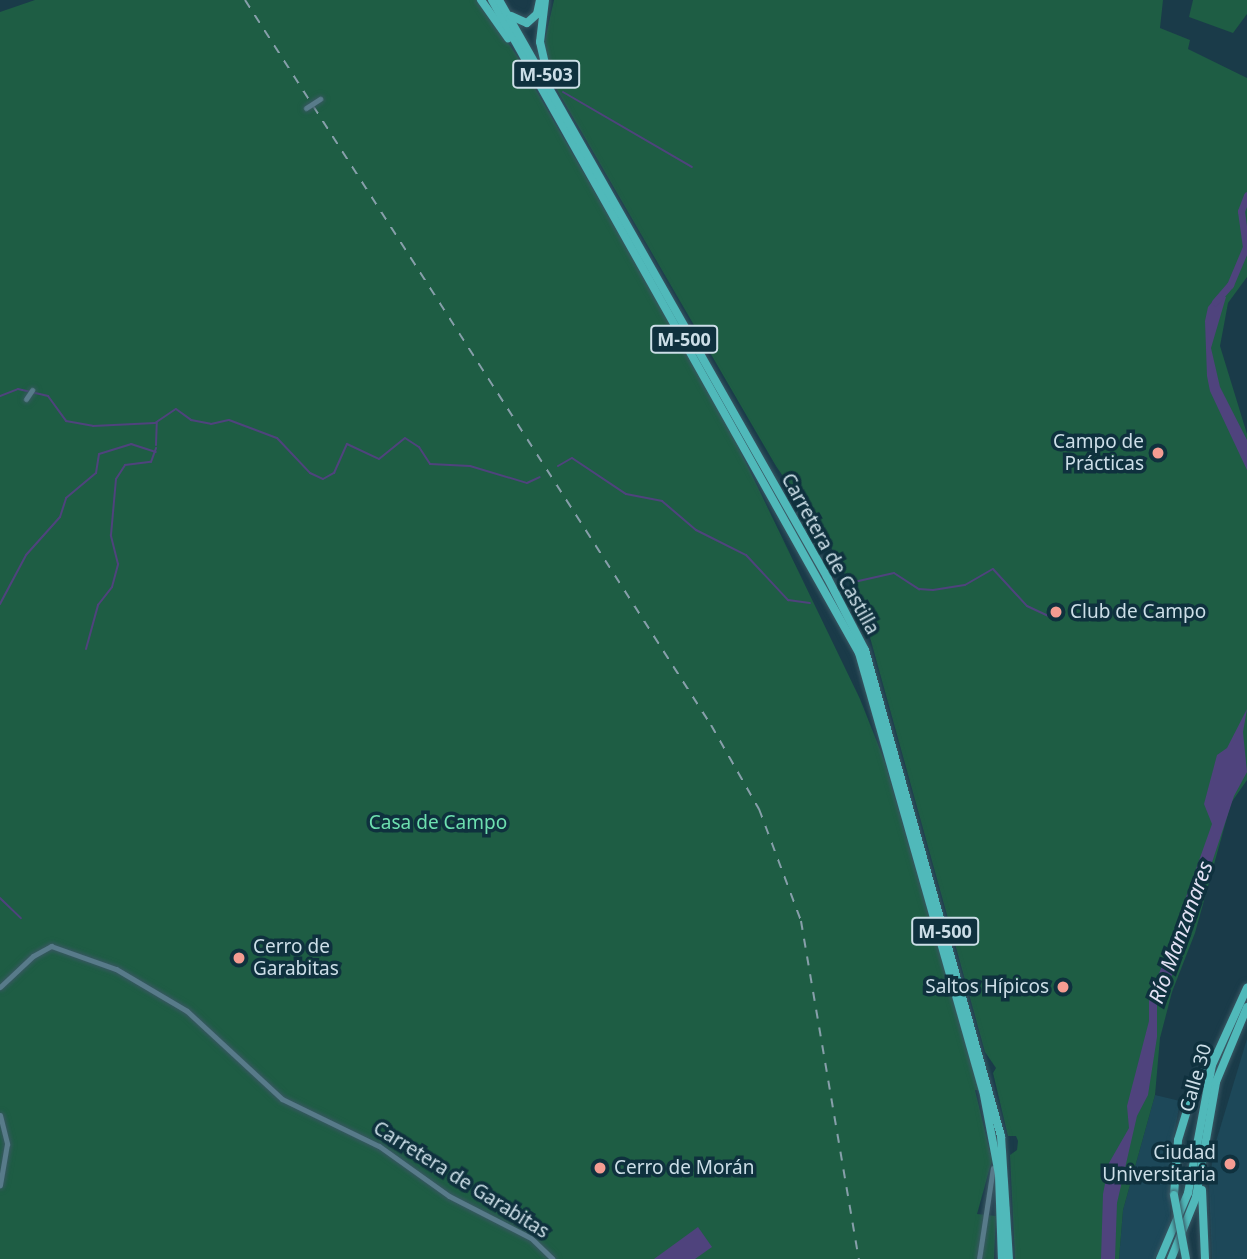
<!DOCTYPE html>
<meta charset="utf-8">
<style>
body{margin:0}
#map{position:relative;width:1247px;height:1259px;overflow:hidden;background:#1a3b49;font-family:"Noto Sans",sans-serif}
div>[style]{position:absolute}
.built>*{inset:0;background:#1d4859}
.green>*{inset:0;background:#1e5d44}
.water>*{inset:0;background:#4f437d}
.stream>*{height:2px;margin:-1px;padding:0 1px;transform-origin:1px;border-radius:1px;background:#4f437d}
.river>*{height:7px;margin:-3.5px;padding:0 3.5px;transform-origin:3.5px;border-radius:3.5px;background:#4f437d}
.roads{filter:drop-shadow(0 0 2px #395763) drop-shadow(0 0 2px #395763)}
.minor>*{height:5px;margin:-2.5px;padding:0 2.5px;transform-origin:2.5px;border-radius:2.5px;background:#587b8a}
.highway>*{height:8px;margin:-4px;padding:0 4px;transform-origin:4px;border-radius:4px;background:#50b9ba}
.rail>*{height:2px;margin-top:-1px;transform-origin:0;background:repeating-linear-gradient(90deg,#879faa 0 9px,transparent 0 18px)}
.bridges{filter:drop-shadow(0 0 2px #395763) drop-shadow(0 0 2px #395763)}
.minor-bridge>*{height:5px;margin:-2.5px;padding:0 2.5px;transform-origin:2.5px;border-radius:2.5px;background:#587b8a}
.highway-bridge>*{height:8px;margin:-4px;padding:0 4px;transform-origin:4px;border-radius:4px;background:#50b9ba}
.dots>*{width:19px;height:19px;translate:-50% -50%;box-sizing:border-box;border:4px solid #0f313e;border-radius:50%}
span{translate:-50% -50%;white-space:nowrap;text-align:center;line-height:1.15;-webkit-text-stroke:7px #0f313e;paint-order:stroke}
.shield-label span{padding:2px 5px;background:#0f313e;border:2px solid;border-radius:5px;-webkit-text-stroke-width:0}
.shield-label{font-size:18px;color:#ccdee7;font-weight:700}
.poi-label{font-size:19px;color:#ccdee7}
.right{translate:-100% -50%;text-align:right}
.left{translate:0 -50%;text-align:left}
.street-label{font-size:19px;color:#ccdee7}
.park-label{font-size:19px;color:#6ddfaf}
.water-label{font-size:21px;color:#e3e1f4;font-style:italic}
</style>
<div id="map">
<div class="built">
<div style="clip-path:polygon(1247px 1039px,1247px 1259px,1212px 1259px,1209px 1183px,1215px 1145px)"></div>
<div style="clip-path:polygon(1155px 1095px,1180px 1101px,1170px 1158px,1170px 1233px,1155px 1259px,1119px 1259px,1123px 1210px)"></div>
</div>
<div class="green">
<div style="clip-path:polygon(35px 0,478px 0,518px 57px,523px 68px,520px 72px,528px 76px,721px 411px,860px 699px,885px 762px,979px 1090px,975px 1090px,992px 1160px,977px 1214px,996px 1216px,994px 1259px,0 1259px,0 12px)"></div>
<div style="clip-path:polygon(554px 0,1163px 0,1160px 28px,1190px 40px,1188px 49px,1247px 78px,1247px 277px,1228px 303px,1220px 346px,1247px 434px,1247px 780px,1231px 803px,1195px 933px,1172px 992px,1160px 1038px,1155px 1095px,1123px 1210px,1119px 1259px,1015px 1259px,1010px 1155px,1017px 1150px,1018px 1141px,1016px 1136px,1008px 1136px,993px 1073px,996px 1068px,985px 1052px,856px 587px,850px 585px,830px 545px,776px 466px,553px 83px,544px 44px)"></div>
<div style="clip-path:polygon(1193px 0,1247px 0,1247px 14px,1233px 33px,1189px 17px)"></div>
</div>
<div class="water">
<div style="clip-path:polygon(1218px 295px,1226px 297px,1211px 348px,1220px 387px,1247px 440px,1247px 470px,1210px 391px,1207px 376px,1205px 321px,1208px 307px)"></div>
<div style="clip-path:polygon(1247px 709px,1243px 732px,1247px 772px,1234px 796px,1179px 962px,1157px 1003px,1157px 1037px,1148px 1095px,1137px 1116px,1117px 1203px,1115px 1259px,1101px 1259px,1103px 1194px,1109px 1163px,1129px 1128px,1127px 1106px,1149px 1021px,1149px 999px,1178px 925px,1171px 948px,1179px 938px,1185px 900px,1212px 824px,1204px 804px,1217px 755px,1227px 748px)"></div>
<div style="clip-path:polygon(698px 1227px,712px 1247px,695px 1259px,654px 1259px)"></div>
</div>
<div class="stream">
<div style="left:563px;top:92px;width:149px;rotate:30.2deg"></div>
<div style="left:0;top:396px;width:19px;rotate:-21deg"></div>
<div style="left:18px;top:389px;width:31px;rotate:13deg"></div>
<div style="left:48px;top:396px;width:31px;rotate:54deg"></div>
<div style="left:66px;top:421px;width:27px;rotate:10deg"></div>
<div style="left:93px;top:426px;width:62px;rotate:-2.8deg"></div>
<div style="left:155px;top:423px;width:25px;rotate:-34deg"></div>
<div style="left:176px;top:409px;width:19px;rotate:36deg"></div>
<div style="left:191px;top:420px;width:20px;rotate:11deg"></div>
<div style="left:211px;top:424px;width:18px;rotate:-13deg"></div>
<div style="left:229px;top:420px;width:51px;rotate:20.6deg"></div>
<div style="left:277px;top:438px;width:48px;rotate:46.7deg"></div>
<div style="left:310px;top:473px;width:14px;rotate:25deg"></div>
<div style="left:323px;top:479px;width:13px;rotate:-29deg"></div>
<div style="left:334px;top:473px;width:32px;rotate:-66deg"></div>
<div style="left:347px;top:444px;width:35px;rotate:25deg"></div>
<div style="left:379px;top:459px;width:33px;rotate:-39deg"></div>
<div style="left:405px;top:438px;width:17px;rotate:33deg"></div>
<div style="left:419px;top:447px;width:20px;rotate:57deg"></div>
<div style="left:430px;top:464px;width:40px;rotate:2.9deg"></div>
<div style="left:470px;top:466px;width:59px;rotate:16.6deg"></div>
<div style="left:527px;top:483px;width:14px;rotate:-25deg"></div>
<div style="left:156px;top:445px;width:23px;rotate:-88deg"></div>
<div style="left:558px;top:466px;width:16px;rotate:-30deg"></div>
<div style="left:572px;top:458px;width:65px;rotate:33.7deg"></div>
<div style="left:626px;top:494px;width:37px;rotate:11deg"></div>
<div style="left:662px;top:501px;width:45px;rotate:40.5deg"></div>
<div style="left:696px;top:530px;width:56px;rotate:26.6deg"></div>
<div style="left:746px;top:555px;width:62px;rotate:47deg"></div>
<div style="left:788px;top:600px;width:22px;rotate:8deg"></div>
<div style="left:854px;top:582px;width:41px;rotate:-12.7deg"></div>
<div style="left:894px;top:573px;width:30px;rotate:33deg"></div>
<div style="left:919px;top:589px;width:14px;rotate:4deg"></div>
<div style="left:933px;top:590px;width:32px;rotate:-9deg"></div>
<div style="left:965px;top:585px;width:32px;rotate:-30deg"></div>
<div style="left:993px;top:569px;width:50px;rotate:47.4deg"></div>
<div style="left:1027px;top:606px;width:23px;rotate:25deg"></div>
<div style="left:0;top:604px;width:55px;rotate:-62deg"></div>
<div style="left:26px;top:555px;width:51px;rotate:-48.2deg"></div>
<div style="left:60px;top:517px;width:20px;rotate:-72deg"></div>
<div style="left:66px;top:498px;width:39px;rotate:-40deg"></div>
<div style="left:96px;top:473px;width:19px;rotate:-81deg"></div>
<div style="left:99px;top:454px;width:34px;rotate:-17deg"></div>
<div style="left:131px;top:444px;width:26px;rotate:18deg"></div>
<div style="left:86px;top:649px;width:46px;rotate:-74.7deg"></div>
<div style="left:98px;top:605px;width:23px;rotate:-52deg"></div>
<div style="left:112px;top:587px;width:24px;rotate:-75deg"></div>
<div style="left:118px;top:564px;width:30px;rotate:-104deg"></div>
<div style="left:111px;top:535px;width:56px;rotate:-84.9deg"></div>
<div style="left:116px;top:479px;width:17px;rotate:-57deg"></div>
<div style="left:125px;top:465px;width:26px;rotate:-7deg"></div>
<div style="left:151px;top:462px;width:15px;rotate:-70deg"></div>
<div style="left:0;top:898px;width:29px;rotate:44deg"></div>
</div>
<div class="river">
<div style="left:1215px;top:302px;width:23px;rotate:-49deg"></div>
<div style="left:1230px;top:285px;width:41px;rotate:-67.2deg"></div>
<div style="left:1246px;top:247px;width:36px;rotate:-98deg"></div>
<div style="left:1241px;top:211px;width:17px;rotate:-69deg"></div>
</div>
<div class="roads">
<div class="minor">
<div style="left:26px;top:399px;width:11px;rotate:-56deg"></div>
<div style="left:0;top:987px;width:45px;rotate:-43.2deg"></div>
<div style="left:33px;top:956px;width:21px;rotate:-29deg"></div>
<div style="left:51px;top:946px;width:69px;rotate:19.5deg"></div>
<div style="left:116px;top:969px;width:82px;rotate:30.6deg"></div>
<div style="left:187px;top:1011px;width:129px;rotate:42.8deg"></div>
<div style="left:282px;top:1099px;width:108px;rotate:25.9deg"></div>
<div style="left:379px;top:1146px;width:86px;rotate:35.5deg"></div>
<div style="left:449px;top:1196px;width:92px;rotate:27.1deg"></div>
<div style="left:531px;top:1238px;width:30px;rotate:44deg"></div>
<div style="left:0;top:1115px;width:30px;rotate:76deg"></div>
<div style="left:7px;top:1144px;width:42px;rotate:99.7deg"></div>
<div style="left:979px;top:1259px;width:92px;rotate:-81.3deg"></div>
</div>
<div class="highway">
<div style="left:481px;top:0;width:47px;rotate:54.6deg"></div>
<div style="left:492px;top:0;width:749px;rotate:60.66deg"></div>
<div style="left:859px;top:653px;width:454px;rotate:74.2deg"></div>
<div style="left:983px;top:1090px;width:86px;rotate:79.3deg"></div>
<div style="left:999px;top:1175px;width:84px;rotate:88deg"></div>
<div style="left:499px;top:0;width:664px;rotate:60.38deg"></div>
<div style="left:827px;top:577px;width:82px;rotate:62.5deg"></div>
<div style="left:865px;top:650px;width:505px;rotate:74.37deg"></div>
<div style="left:1001px;top:1136px;width:123px;rotate:86.3deg"></div>
<div style="left:545px;top:0;width:42px;rotate:96.8deg"></div>
<div style="left:540px;top:42px;width:37px;rotate:77deg"></div>
<div style="left:511px;top:16px;width:17px;rotate:24deg"></div>
<div style="left:527px;top:23px;width:13px;rotate:-42deg"></div>
<div style="left:537px;top:14px;width:14px;rotate:-78deg"></div>
<div style="left:1202px;top:1190px;width:69px;rotate:87.5deg"></div>
<div style="left:1174px;top:1195px;width:55px;rotate:-85.8deg"></div>
<div style="left:1178px;top:1140px;width:48px;rotate:-73.1deg"></div>
<div style="left:1192px;top:1094px;width:42px;rotate:-63.4deg"></div>
<div style="left:1160px;top:1259px;width:72px;rotate:-67deg"></div>
<div style="left:1188px;top:1193px;width:130px;rotate:-79.4deg"></div>
<div style="left:1212px;top:1065px;width:85px;rotate:-65.6deg"></div>
<div style="left:1171px;top:1259px;width:67px;rotate:-68deg"></div>
<div style="left:1196px;top:1197px;width:117px;rotate:-80.1deg"></div>
<div style="left:1216px;top:1082px;width:81px;rotate:-67.5deg"></div>
</div>
</div>
<div class="rail">
<div style="left:245px;top:0;width:862px;rotate:57.27deg"></div>
<div style="left:711px;top:725px;width:97px;rotate:60.3deg"></div>
<div style="left:759px;top:809px;width:120px;rotate:69.4deg"></div>
<div style="left:801px;top:921px;width:343px;rotate:80.3deg"></div>
</div>
<div class="bridges">
<div class="minor-bridge">
<div style="left:306px;top:108px;width:17px;rotate:-33deg"></div>
</div>
<div class="highway-bridge">
<div style="left:1174px;top:1195px;width:65px;rotate:79.4deg"></div>
</div>
</div>
<div class="dots">
<div style="left:1158px;top:453px;background:#f59c92"></div>
<div style="left:1056px;top:612px;background:#f59c92"></div>
<div style="left:239px;top:958px;background:#f59c92"></div>
<div style="left:1063px;top:987px;background:#f59c92"></div>
<div style="left:1230px;top:1164px;background:#f59c92"></div>
<div style="left:600px;top:1168px;background:#f59c92"></div>
</div>
<div class="shield-label">
<span style="left:546px;top:74px">M-503</span>
<span style="left:684px;top:339px">M-500</span>
<span style="left:945px;top:931px">M-500</span>
</div>
<div class="poi-label">
<span class="right" style="left:1144px;top:453px">Campo de<br>Prácticas</span>
<span class="left" style="left:1070px;top:612px">Club de Campo</span>
<span class="left" style="left:253px;top:958px">Cerro de<br>Garabitas</span>
<span class="right" style="left:1049px;top:987px">Saltos Hípicos</span>
<span class="right" style="left:1216px;top:1164px">Ciudad<br>Universitaria</span>
<span class="left" style="left:614px;top:1168px">Cerro de Morán</span>
</div>
<div class="street-label">
<span style="left:830px;top:554px;rotate:61deg">Carretera de Castilla</span>
<span style="left:1196px;top:1078px;rotate:-74deg">Calle 30</span>
<span style="left:461px;top:1180px;rotate:32deg">Carretera de Garabitas</span>
</div>
<div class="park-label">
<span style="left:438px;top:823px">Casa de Campo</span>
</div>
<div class="water-label">
<span style="left:1180px;top:932px;rotate:-70deg">Río Manzanares</span>
</div>
</div>
